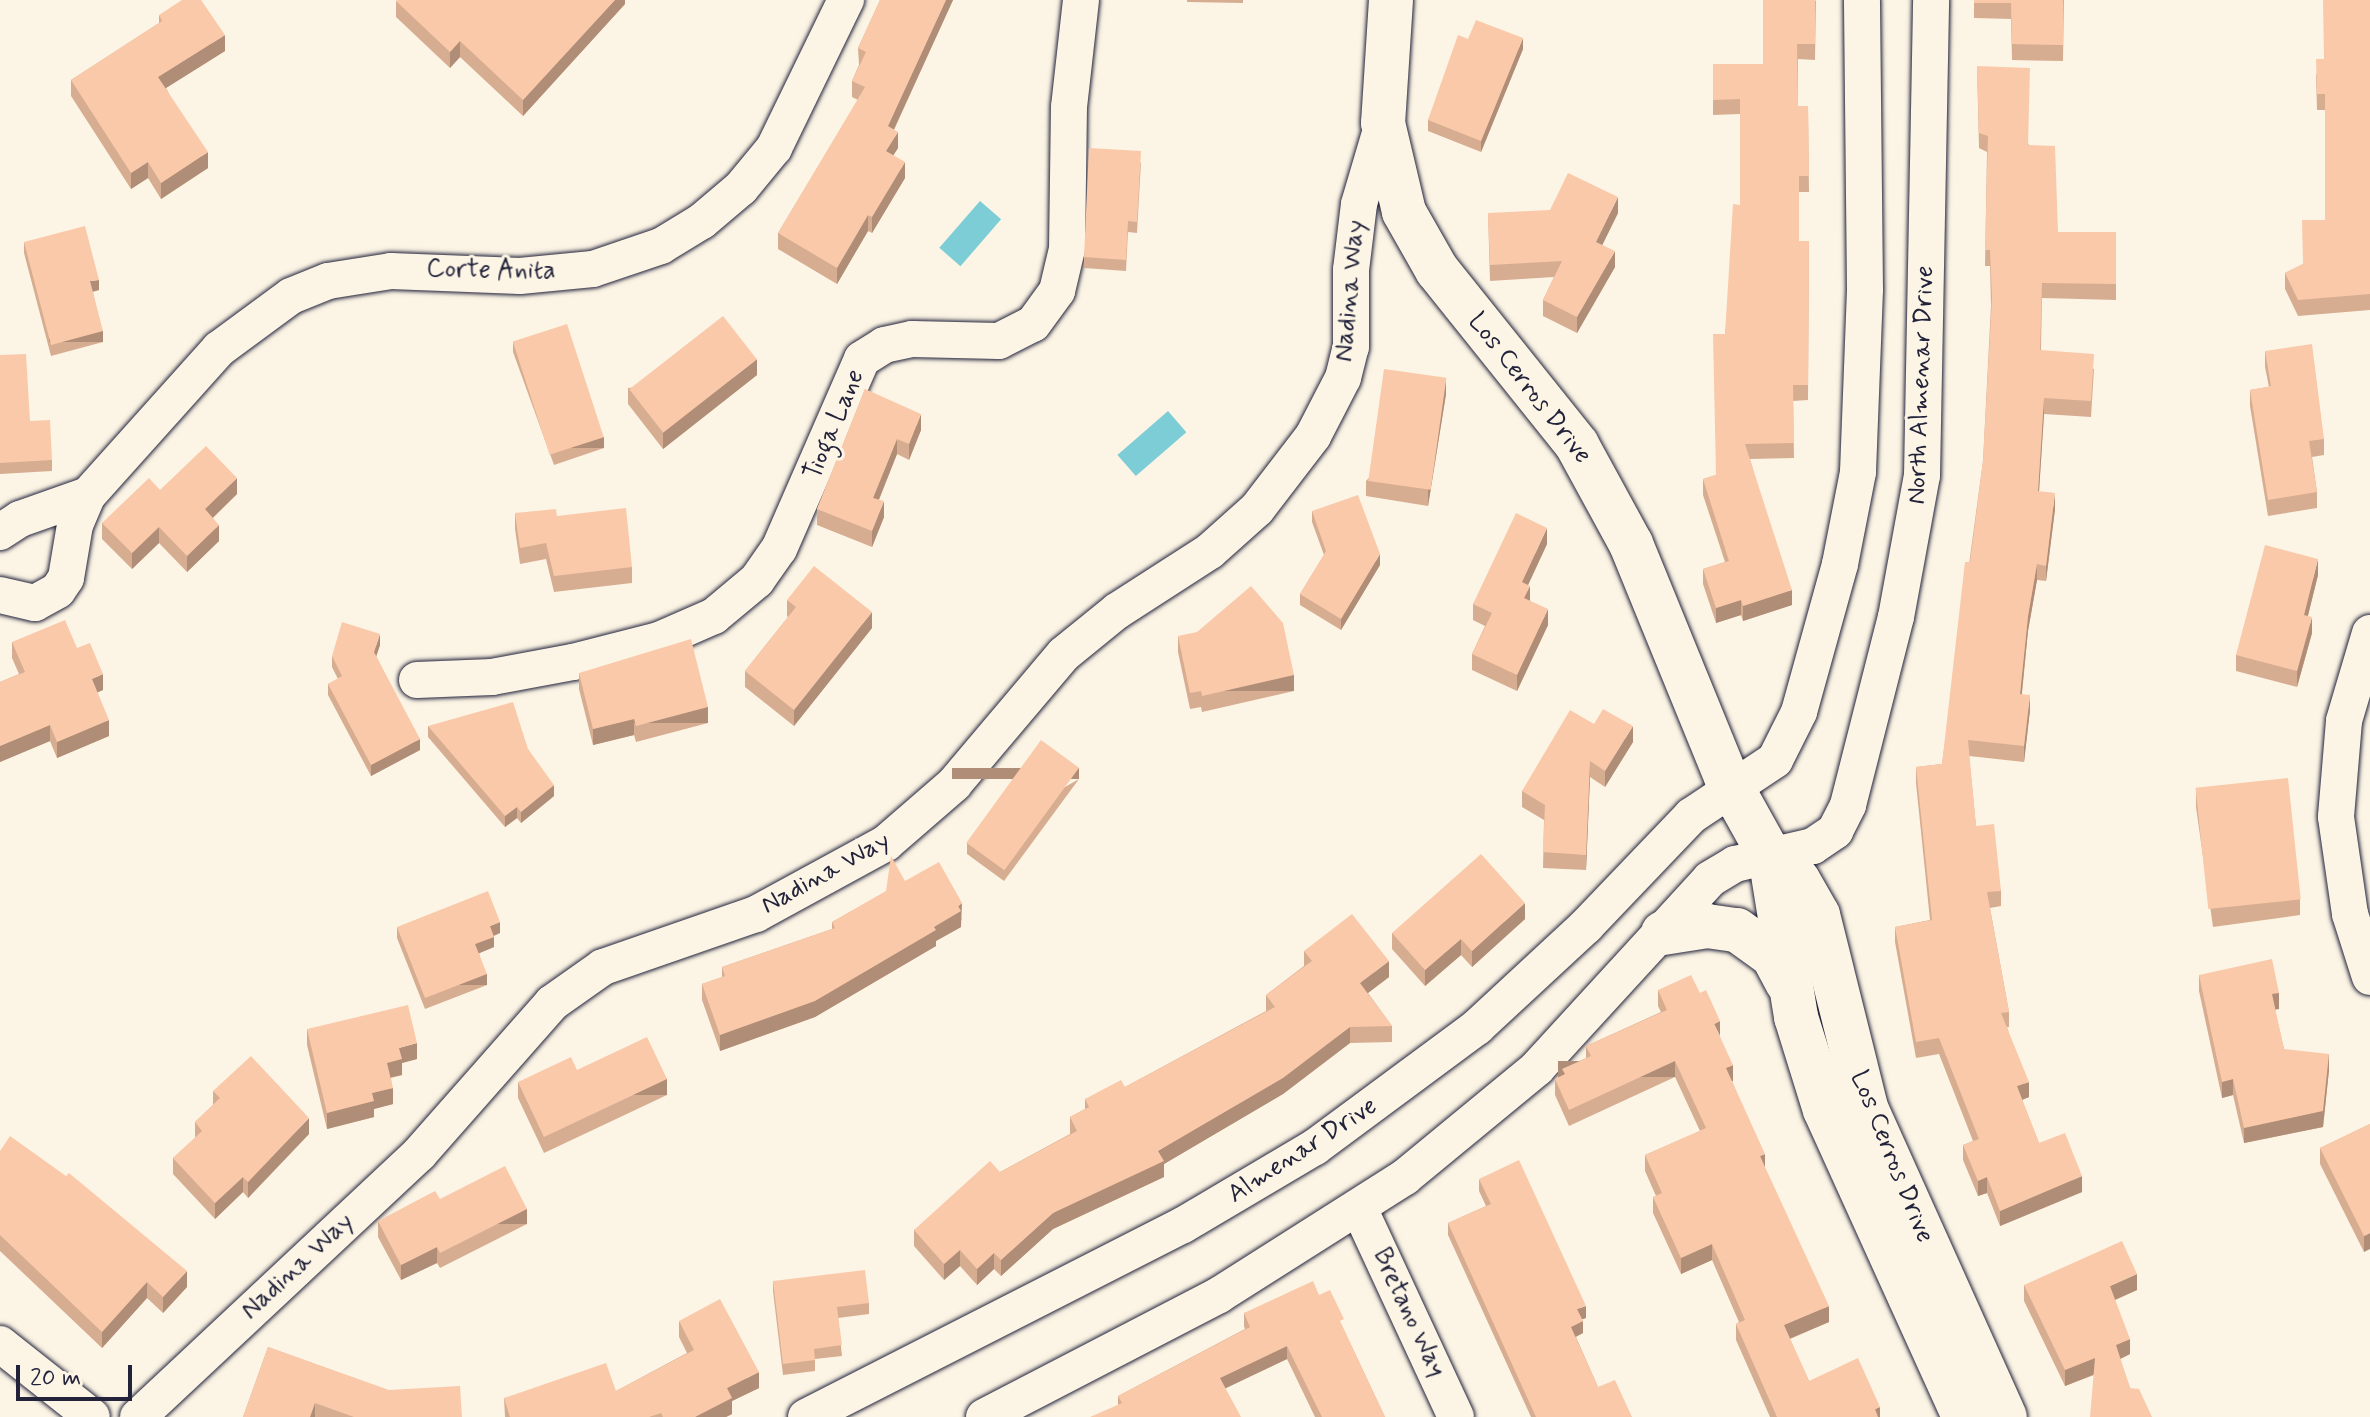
<!DOCTYPE html>
<style>
body{margin:0}
#map{position:relative;width:2370px;height:1417px;overflow:hidden;background:#fcf5e5;font-family:Mynerve,sans-serif}
div>[style]{position:absolute}
.water>*{inset:0;background:#7dcdd7;transform-origin:0 0}
.roads{filter:drop-shadow(0 0 2px #22223b) drop-shadow(0 0 2px #22223b)}
.street>*{height:36px;margin:-18px;padding:0 18px;transform-origin:18px;border-radius:18px;background:#fcf5e5}
.secondary>*{height:44px;margin:-22px;padding:0 22px;transform-origin:22px;border-radius:22px;background:#fcf5e5}
.wall>*{inset:0;background:#d7ad92}
.shaded-wall>*{inset:0;background:#af8d77;transform-origin:0 0}
.building>*{inset:0;background:#fac9aa;transform-origin:0 0}
span{translate:-50% -50%;white-space:nowrap;text-align:center;line-height:1.15;-webkit-text-stroke:6px #fcf5e5;paint-order:stroke}
.street-label{font-size:26px;color:#22223b}
.scale{position:absolute;left:16px;top:1365px;width:116px;height:36px;box-sizing:border-box;border:4px solid #22223b;border-top:0;padding-left:10px;font-size:24px;line-height:28px;white-space:nowrap;color:#22223b;-webkit-text-stroke:6px #fcf5e5;paint-order:stroke}
</style>
<div id="map">
<div class="water">
<div style="left:980px;top:201px;width:28px;height:62px;rotate:41deg"></div>
<div style="left:1168px;top:411px;width:28px;height:67px;rotate:49deg"></div>
</div>
<div class="roads">
<div class="street">
<div style="left:0;top:532px;width:24px;rotate:-33deg"></div>
<div style="left:20px;top:519px;width:72px;rotate:-19.4deg"></div>
<div style="left:0;top:595px;width:36px;rotate:13deg"></div>
<div style="left:35px;top:603px;width:26px;rotate:-29deg"></div>
<div style="left:58px;top:590px;width:14px;rotate:-56deg"></div>
<div style="left:66px;top:578px;width:54px;rotate:-80.4deg"></div>
<div style="left:75px;top:525px;width:33px;rotate:-67deg"></div>
<div style="left:88px;top:495px;width:196px;rotate:-48.1deg"></div>
<div style="left:219px;top:349px;width:89px;rotate:-36.4deg"></div>
<div style="left:291px;top:296px;width:40px;rotate:-22deg"></div>
<div style="left:328px;top:281px;width:64px;rotate:-9deg"></div>
<div style="left:391px;top:271px;width:129px;rotate:2.2deg"></div>
<div style="left:520px;top:276px;width:73px;rotate:-5.5deg"></div>
<div style="left:593px;top:269px;width:72px;rotate:-18.7deg"></div>
<div style="left:661px;top:246px;width:48px;rotate:-31.4deg"></div>
<div style="left:702px;top:221px;width:51px;rotate:-40.2deg"></div>
<div style="left:741px;top:188px;width:52px;rotate:-50.5deg"></div>
<div style="left:774px;top:148px;width:165px;rotate:-64.1deg"></div>
<div style="left:2370px;top:633px;width:92px;rotate:106.5deg"></div>
<div style="left:2344px;top:721px;width:96px;rotate:94.8deg"></div>
<div style="left:2336px;top:817px;width:98px;rotate:81.8deg"></div>
<div style="left:2350px;top:914px;width:66px;rotate:72.4deg"></div>
<div style="left:417px;top:680px;width:75px;rotate:-2.3deg"></div>
<div style="left:492px;top:677px;width:82px;rotate:-10.5deg"></div>
<div style="left:573px;top:662px;width:89px;rotate:-14.3deg"></div>
<div style="left:659px;top:640px;width:60px;rotate:-23.6deg"></div>
<div style="left:714px;top:616px;width:56px;rotate:-39.9deg"></div>
<div style="left:757px;top:580px;width:38px;rotate:-55deg"></div>
<div style="left:779px;top:549px;width:207px;rotate:-66.4deg"></div>
<div style="left:862px;top:359px;width:26px;rotate:-32deg"></div>
<div style="left:884px;top:345px;width:29px;rotate:-12deg"></div>
<div style="left:912px;top:339px;width:87px;rotate:1.3deg"></div>
<div style="left:999px;top:341px;width:38px;rotate:-27deg"></div>
<div style="left:1033px;top:324px;width:41px;rotate:-54deg"></div>
<div style="left:1057px;top:291px;width:43px;rotate:-76.6deg"></div>
<div style="left:1067px;top:249px;width:142px;rotate:-89.2deg"></div>
<div style="left:1069px;top:107px;width:108px;rotate:-83.6deg"></div>
<div style="left:1359px;top:1208px;width:230px;rotate:65.1deg"></div>
<div style="left:0;top:1344px;width:117px;rotate:38.4deg"></div>
<div style="left:138px;top:1417px;width:385px;rotate:-43.1deg"></div>
<div style="left:419px;top:1154px;width:201px;rotate:-48.6deg"></div>
<div style="left:552px;top:1003px;width:62px;rotate:-35.2deg"></div>
<div style="left:603px;top:967px;width:162px;rotate:-19.1deg"></div>
<div style="left:756px;top:914px;width:148px;rotate:-28.6deg"></div>
<div style="left:886px;top:843px;width:90px;rotate:-40.9deg"></div>
<div style="left:954px;top:784px;width:170px;rotate:-49.8deg"></div>
<div style="left:1064px;top:654px;width:68px;rotate:-39.1deg"></div>
<div style="left:1117px;top:611px;width:111px;rotate:-32.8deg"></div>
<div style="left:1210px;top:551px;width:63px;rotate:-41.8deg"></div>
<div style="left:1257px;top:509px;width:92px;rotate:-52.5deg"></div>
<div style="left:1313px;top:436px;width:65px;rotate:-62.7deg"></div>
<div style="left:1343px;top:378px;width:32px;rotate:-76deg"></div>
<div style="left:1351px;top:347px;width:77px;rotate:-90deg"></div>
<div style="left:1351px;top:270px;width:66px;rotate:-83.1deg"></div>
<div style="left:1359px;top:204px;width:84px;rotate:-73.5deg"></div>
<div style="left:806px;top:1417px;width:423px;rotate:-27deg"></div>
<div style="left:1183px;top:1225px;width:153px;rotate:-30.6deg"></div>
<div style="left:1315px;top:1147px;width:202px;rotate:-36.5deg"></div>
<div style="left:1477px;top:1027px;width:149px;rotate:-42.8deg"></div>
<div style="left:1586px;top:926px;width:152px;rotate:-46.3deg"></div>
<div style="left:1691px;top:816px;width:101px;rotate:-33.7deg"></div>
<div style="left:1775px;top:760px;width:54px;rotate:-63.4deg"></div>
<div style="left:1799px;top:712px;width:154px;rotate:-74.5deg"></div>
<div style="left:1840px;top:564px;width:94px;rotate:-78.9deg"></div>
<div style="left:1858px;top:472px;width:182px;rotate:-87.8deg"></div>
<div style="left:1865px;top:290px;width:290px;rotate:-90.6deg"></div>
<div style="left:984px;top:1417px;width:265px;rotate:-27.4deg"></div>
<div style="left:1219px;top:1295px;width:220px;rotate:-32.4deg"></div>
<div style="left:1405px;top:1177px;width:171px;rotate:-39.5deg"></div>
<div style="left:1537px;top:1068px;width:256px;rotate:-47.5deg"></div>
<div style="left:1710px;top:879px;width:29px;rotate:-31deg"></div>
<div style="left:1735px;top:864px;width:80px;rotate:-13deg"></div>
<div style="left:1813px;top:846px;width:27px;rotate:-34deg"></div>
<div style="left:1835px;top:831px;width:29px;rotate:-63deg"></div>
<div style="left:1848px;top:805px;width:194px;rotate:-75.7deg"></div>
<div style="left:1896px;top:617px;width:144px;rotate:-79.6deg"></div>
<div style="left:1922px;top:475px;width:475px;rotate:-88.9deg"></div>
</div>
<div class="secondary">
<div style="left:1391px;top:0;width:123px;rotate:93.7deg"></div>
<div style="left:1383px;top:123px;width:91px;rotate:76.7deg"></div>
<div style="left:1404px;top:212px;width:67px;rotate:60.4deg"></div>
<div style="left:1437px;top:270px;width:224px;rotate:51.3deg"></div>
<div style="left:1577px;top:445px;width:113px;rotate:61.4deg"></div>
<div style="left:1631px;top:544px;width:252px;rotate:67.8deg"></div>
<div style="left:1726px;top:777px;width:90px;rotate:60.9deg"></div>
<div style="left:1770px;top:856px;width:163px;rotate:80.8deg"></div>
<div style="left:1796px;top:1017px;width:97px;rotate:72.7deg"></div>
<div style="left:1825px;top:1110px;width:337px;rotate:65.6deg"></div>
<div style="left:1770px;top:856px;width:37px;rotate:41deg"></div>
<div style="left:1798px;top:880px;width:40px;rotate:60.3deg"></div>
<div style="left:1818px;top:915px;width:199px;rotate:76deg"></div>
<div style="left:1866px;top:1108px;width:339px;rotate:65.8deg"></div>
<div style="left:1663px;top:933px;width:45px;rotate:-9deg"></div>
<div style="left:1707px;top:926px;width:30px;rotate:8deg"></div>
<div style="left:1737px;top:930px;width:44px;rotate:35.8deg"></div>
<div style="left:1773px;top:956px;width:30px;rotate:62deg"></div>
</div>
</div>
<div class="wall">
<div style="clip-path:polygon(625px 0,625px 4px,523px 116px,460px 57px,450px 68px,396px 17px,396px 1px)"></div>
<div style="clip-path:polygon(880px 0,953px 0,894px 130px,898px 148px,893px 155px,905px 178px,872px 233px,868px 231px,837px 284px,778px 249px,778px 233px,858px 100px,852px 97px,852px 81px,859px 65px,858px 48px)"></div>
<div style="clip-path:polygon(1187px 0,1243px 0,1243px 3px,1187px 2px)"></div>
<div style="clip-path:polygon(1816px 0,1815px 60px,1798px 59px,1798px 106px,1808px 106px,1809px 192px,1799px 192px,1799px 241px,1809px 241px,1808px 400px,1793px 401px,1794px 458px,1750px 459px,1792px 605px,1743px 621px,1741px 615px,1716px 623px,1703px 584px,1703px 569px,1725px 562px,1703px 495px,1703px 479px,1716px 475px,1725px 334px,1740px 205px,1740px 114px,1713px 115px,1713px 64px,1763px 64px)"></div>
<div style="clip-path:polygon(1974px 0,2064px 0,2063px 61px,2012px 60px,2011px 19px,1974px 18px)"></div>
<div style="clip-path:polygon(2370px 0,2370px 310px,2298px 316px,2285px 289px,2285px 273px,2303px 264px,2325px 220px,2325px 110px,2317px 110px,2316px 75px,2324px 59px)"></div>
<div style="clip-path:polygon(159px 15px,225px 51px,166px 88px,208px 168px,161px 199px,148px 178px,131px 189px,71px 96px,71px 80px,159px 23px)"></div>
<div style="clip-path:polygon(1468px 39px,1523px 49px,1481px 152px,1428px 131px,1428px 120px)"></div>
<div style="clip-path:polygon(1977px 66px,2029px 145px,2058px 232px,2116px 232px,2116px 300px,2042px 298px,2041px 350px,2094px 369px,2091px 417px,2044px 414px,2039px 491px,2055px 509px,2046px 581px,2037px 580px,2028px 631px,2022px 694px,2030px 710px,2024px 762px,1969px 756px,1976px 826px,2001px 891px,2001px 906px,1990px 908px,2009px 1012px,2009px 1027px,2007px 1027px,2029px 1097px,2022px 1100px,2039px 1143px,2082px 1192px,2000px 1226px,1987px 1193px,1978px 1196px,1963px 1160px,1963px 1145px,1973px 1141px,1939px 1054px,1916px 1058px,1895px 942px,1895px 927px,1930px 920px,1916px 783px,1916px 767px,1942px 764px,1983px 461px,1991px 305px,1990px 266px,1985px 266px,1987px 152px,1979px 148px)"></div>
<div style="clip-path:polygon(1141px 162px,1137px 233px,1128px 232px,1126px 271px,1084px 268px,1084px 257px)"></div>
<div style="clip-path:polygon(1488px 213px,1618px 213px,1602px 245px,1615px 267px,1577px 333px,1543px 316px,1543px 300px,1554px 277px,1490px 281px)"></div>
<div style="clip-path:polygon(24px 242px,99px 290px,93px 292px,103px 342px,51px 356px,24px 253px)"></div>
<div style="clip-path:polygon(513px 341px,604px 448px,554px 465px,513px 352px)"></div>
<div style="clip-path:polygon(2265px 351px,2324px 439px,2324px 455px,2312px 457px,2317px 492px,2317px 508px,2268px 516px,2250px 406px,2250px 390px,2269px 387px,2265px 367px)"></div>
<div style="clip-path:polygon(0 355px,30px 421px,52px 460px,52px 471px,0 474px)"></div>
<div style="clip-path:polygon(757px 375px,663px 449px,628px 404px,628px 388px)"></div>
<div style="clip-path:polygon(865px 389px,921px 430px,909px 460px,897px 454px,879px 500px,884px 517px,872px 547px,817px 525px,817px 509px)"></div>
<div style="clip-path:polygon(1446px 394px,1428px 506px,1366px 496px,1366px 481px)"></div>
<div style="clip-path:polygon(160px 490px,237px 494px,213px 518px,219px 541px,187px 572px,159px 543px,132px 569px,102px 539px,102px 523px)"></div>
<div style="clip-path:polygon(1312px 511px,1380px 565px,1341px 630px,1300px 605px,1300px 594px,1324px 555px,1312px 522px)"></div>
<div style="clip-path:polygon(515px 513px,557px 516px,632px 567px,632px 583px,554px 592px,546px 559px,520px 564px,515px 529px)"></div>
<div style="clip-path:polygon(1547px 544px,1528px 585px,1530px 601px,1548px 625px,1517px 691px,1472px 670px,1472px 654px,1485px 626px,1473px 620px,1473px 604px)"></div>
<div style="clip-path:polygon(2318px 575px,2308px 616px,2312px 633px,2297px 687px,2236px 671px,2236px 655px)"></div>
<div style="clip-path:polygon(787px 600px,872px 628px,794px 726px,745px 687px,745px 671px,788px 617px,787px 616px)"></div>
<div style="clip-path:polygon(1178px 636px,1294px 691px,1202px 712px,1201px 707px,1190px 709px,1178px 652px)"></div>
<div style="clip-path:polygon(12px 642px,77px 648px,103px 690px,97px 692px,109px 736px,57px 758px,50px 741px,0 762px,0 682px,19px 674px,12px 658px)"></div>
<div style="clip-path:polygon(380px 645px,376px 656px,420px 750px,371px 776px,328px 695px,328px 684px,338px 679px,332px 667px,332px 656px)"></div>
<div style="clip-path:polygon(579px 673px,708px 723px,636px 742px,634px 735px,593px 745px,579px 689px)"></div>
<div style="clip-path:polygon(1594px 724px,1633px 742px,1605px 787px,1590px 777px,1586px 870px,1543px 868px,1544px 820px,1522px 807px,1522px 791px)"></div>
<div style="clip-path:polygon(428px 726px,528px 749px,554px 796px,521px 823px,517px 818px,505px 827px,428px 737px)"></div>
<div style="clip-path:polygon(1079px 779px,1004px 881px,967px 854px,967px 843px)"></div>
<div style="clip-path:polygon(2196px 791px,2300px 899px,2300px 915px,2213px 927px,2196px 807px)"></div>
<div style="clip-path:polygon(905px 881px,962px 919px,961px 920px,961px 927px,936px 941px,936px 946px,815px 1017px,720px 1051px,702px 1000px,702px 984px,722px 977px,722px 967px,832px 929px,832px 922px)"></div>
<div style="clip-path:polygon(1525px 919px,1472px 967px,1461px 955px,1425px 986px,1392px 949px,1392px 933px)"></div>
<div style="clip-path:polygon(397px 927px,500px 933px,494px 936px,494px 947px,479px 953px,487px 985px,425px 1009px,397px 938px)"></div>
<div style="clip-path:polygon(1304px 951px,1389px 977px,1368px 993px,1392px 1026px,1392px 1042px,1350px 1043px,1283px 1094px,1164px 1164px,1164px 1177px,1053px 1229px,1001px 1276px,994px 1269px,977px 1285px,960px 1266px,944px 1280px,914px 1246px,914px 1230px,1000px 1172px,1070px 1134px,1070px 1117px,1085px 1109px,1085px 1099px,1125px 1087px,1266px 1011px,1266px 995px,1304px 966px)"></div>
<div style="clip-path:polygon(2199px 975px,2279px 1009px,2275px 1010px,2284px 1049px,2329px 1070px,2323px 1127px,2244px 1143px,2233px 1095px,2222px 1098px,2199px 991px)"></div>
<div style="clip-path:polygon(1658px 990px,1720px 1037px,1733px 1081px,1732px 1081px,1765px 1168px,1829px 1322px,1790px 1339px,1809px 1381px,1880px 1417px,1770px 1417px,1736px 1340px,1736px 1324px,1739px 1322px,1712px 1260px,1681px 1274px,1653px 1213px,1653px 1197px,1656px 1196px,1645px 1171px,1645px 1155px,1700px 1131px,1675px 1077px,1569px 1126px,1555px 1095px,1555px 1079px,1562px 1075px,1562px 1069px,1586px 1058px,1586px 1046px,1661px 1012px,1658px 1006px)"></div>
<div style="clip-path:polygon(307px 1029px,417px 1059px,402px 1063px,402px 1075px,391px 1078px,393px 1104px,374px 1109px,374px 1117px,327px 1129px,307px 1045px)"></div>
<div style="clip-path:polygon(577px 1070px,667px 1095px,544px 1153px,518px 1098px,518px 1082px)"></div>
<div style="clip-path:polygon(213px 1091px,309px 1134px,248px 1198px,243px 1192px,215px 1219px,173px 1174px,173px 1158px,195px 1138px,195px 1122px,213px 1105px)"></div>
<div style="clip-path:polygon(2370px 1124px,2364px 1252px,2320px 1164px,2320px 1148px)"></div>
<div style="clip-path:polygon(0 1151px,187px 1287px,163px 1313px,147px 1298px,102px 1348px,0 1251px)"></div>
<div style="clip-path:polygon(1479px 1179px,1586px 1318px,1582px 1319px,1583px 1333px,1576px 1337px,1598px 1387px,1632px 1417px,1531px 1417px,1448px 1235px,1448px 1223px,1486px 1206px,1479px 1191px)"></div>
<div style="clip-path:polygon(378px 1221px,527px 1224px,440px 1268px,437px 1263px,401px 1280px,378px 1237px)"></div>
<div style="clip-path:polygon(773px 1281px,869px 1303px,869px 1314px,838px 1318px,842px 1356px,815px 1359px,815px 1371px,783px 1375px,773px 1291px)"></div>
<div style="clip-path:polygon(2024px 1285px,2137px 1290px,2115px 1300px,2130px 1354px,2120px 1359px,2130px 1388px,2152px 1417px,2094px 1375px,2065px 1386px,2024px 1301px)"></div>
<div style="clip-path:polygon(1319px 1295px,1344px 1330px,1385px 1417px,1315px 1417px,1287px 1359px,1225px 1388px,1118px 1405px,1118px 1396px,1245px 1329px,1244px 1326px,1244px 1313px)"></div>
<div style="clip-path:polygon(679px 1321px,759px 1388px,732px 1401px,732px 1414px,726px 1417px,505px 1417px,504px 1398px,616px 1391px,687px 1353px,679px 1337px)"></div>
<div style="clip-path:polygon(268px 1347px,462px 1417px,243px 1417px)"></div>
</div>
<div class="shaded-wall">
<div style="clip-path:polygon(615px 0,625px 0,625px 4px,523px 116px,523px 100px)"></div>
<div style="clip-path:polygon(946px 0,953px 0,888px 142px,888px 126px)"></div>
<div style="clip-path:polygon(225px 35px,225px 51px,158px 93px,158px 77px)"></div>
<div style="clip-path:polygon(1523px 38px,1523px 49px,1481px 152px,1481px 141px)"></div>
<div style="clip-path:polygon(460px 41px,460px 57px,450px 68px,450px 52px)"></div>
<div style="clip-path:polygon(898px 132px,898px 148px,886px 167px,886px 151px)"></div>
<div style="clip-path:polygon(208px 152px,208px 168px,161px 199px,161px 183px)"></div>
<div style="clip-path:polygon(148px 162px,148px 178px,131px 189px,131px 173px)"></div>
<div style="clip-path:polygon(905px 162px,905px 178px,872px 233px,872px 217px)"></div>
<div style="clip-path:polygon(1618px 197px,1618px 213px,1596px 258px,1596px 242px)"></div>
<div style="clip-path:polygon(868px 215px,868px 231px,837px 284px,837px 268px)"></div>
<div style="clip-path:polygon(1615px 251px,1615px 267px,1577px 333px,1577px 317px)"></div>
<div style="clip-path:polygon(99px 280px,99px 290px,90px 292px,90px 281px)"></div>
<div style="left:103px;top:331px;width:11px;height:54px;rotate:90deg"></div>
<div style="clip-path:polygon(757px 359px,757px 375px,663px 449px,663px 433px)"></div>
<div style="clip-path:polygon(1446px 378px,1446px 394px,1428px 506px,1428px 490px)"></div>
<div style="clip-path:polygon(2044px 398px,2044px 414px,2038px 507px,2038px 491px)"></div>
<div style="clip-path:polygon(921px 414px,921px 430px,909px 460px,909px 444px)"></div>
<div style="left:604px;top:437px;width:11px;height:53px;rotate:90deg"></div>
<div style="clip-path:polygon(897px 439px,897px 454px,873px 514px,873px 498px)"></div>
<div style="clip-path:polygon(237px 478px,237px 494px,205px 525px,205px 509px)"></div>
<div style="clip-path:polygon(2055px 493px,2055px 509px,2046px 581px,2046px 566px)"></div>
<div style="clip-path:polygon(884px 501px,884px 517px,872px 547px,872px 531px)"></div>
<div style="clip-path:polygon(219px 525px,219px 541px,187px 572px,187px 556px)"></div>
<div style="clip-path:polygon(159px 527px,159px 543px,132px 569px,132px 553px)"></div>
<div style="clip-path:polygon(1547px 528px,1547px 544px,1522px 598px,1522px 582px)"></div>
<div style="clip-path:polygon(1380px 554px,1380px 565px,1341px 630px,1341px 619px)"></div>
<div style="clip-path:polygon(2318px 559px,2318px 575px,2304px 631px,2304px 615px)"></div>
<div style="clip-path:polygon(2037px 564px,2037px 580px,2028px 631px,2020px 710px,2020px 694px,2028px 616px)"></div>
<div style="clip-path:polygon(1530px 586px,1530px 602px,1524px 598px)"></div>
<div style="clip-path:polygon(1792px 590px,1792px 605px,1743px 621px,1743px 606px)"></div>
<div style="clip-path:polygon(1741px 600px,1741px 615px,1716px 623px,1716px 608px)"></div>
<div style="clip-path:polygon(1548px 609px,1548px 625px,1517px 691px,1517px 675px)"></div>
<div style="clip-path:polygon(872px 612px,872px 628px,794px 726px,794px 710px)"></div>
<div style="clip-path:polygon(2312px 617px,2312px 633px,2297px 687px,2297px 671px)"></div>
<div style="clip-path:polygon(380px 634px,380px 645px,374px 663px,374px 652px)"></div>
<div style="clip-path:polygon(103px 674px,103px 690px,92px 695px,92px 679px)"></div>
<div style="left:1294px;top:675px;width:16px;height:94px;rotate:90deg"></div>
<div style="clip-path:polygon(2030px 695px,2030px 710px,2024px 762px,2024px 746px)"></div>
<div style="left:708px;top:707px;width:16px;height:74px;rotate:90deg"></div>
<div style="clip-path:polygon(634px 719px,634px 735px,593px 745px,593px 729px)"></div>
<div style="clip-path:polygon(109px 720px,109px 736px,57px 758px,57px 742px)"></div>
<div style="clip-path:polygon(50px 725px,50px 741px,0 762px,0 746px)"></div>
<div style="clip-path:polygon(1633px 726px,1633px 742px,1605px 787px,1605px 771px)"></div>
<div style="clip-path:polygon(420px 739px,420px 750px,371px 776px,371px 765px)"></div>
<div style="clip-path:polygon(1590px 761px,1590px 777px,1586px 870px,1586px 855px)"></div>
<div style="left:1079px;top:768px;width:11px;height:127px;rotate:90deg"></div>
<div style="clip-path:polygon(554px 785px,554px 796px,521px 823px,521px 812px)"></div>
<div style="clip-path:polygon(517px 807px,517px 818px,505px 827px,505px 816px)"></div>
<div style="clip-path:polygon(962px 903px,961px 927px,936px 941px,936px 946px,815px 1017px,720px 1051px,720px 1035px,934px 927px)"></div>
<div style="clip-path:polygon(1525px 903px,1525px 919px,1472px 967px,1472px 951px)"></div>
<div style="clip-path:polygon(500px 922px,500px 933px,490px 937px,490px 926px)"></div>
<div style="clip-path:polygon(494px 937px,494px 947px,475px 955px,475px 944px)"></div>
<div style="clip-path:polygon(1461px 939px,1461px 955px,1425px 986px,1425px 970px)"></div>
<div style="clip-path:polygon(1389px 961px,1389px 977px,1360px 999px,1360px 983px)"></div>
<div style="left:487px;top:974px;width:11px;height:66px;rotate:90deg"></div>
<div style="left:2279px;top:993px;width:16px;height:7px;rotate:90deg"></div>
<div style="clip-path:polygon(1720px 1021px,1720px 1036px,1714px 1024px)"></div>
<div style="clip-path:polygon(1350px 1027px,1350px 1043px,1283px 1094px,1164px 1164px,1164px 1177px,1053px 1229px,1001px 1276px,1001px 1260px,1053px 1213px,1158px 1151px)"></div>
<div style="clip-path:polygon(417px 1043px,417px 1059px,402px 1063px,402px 1075px,387px 1078px,387px 1063px,399px 1048px)"></div>
<div style="clip-path:polygon(2329px 1054px,2329px 1070px,2323px 1127px,2244px 1143px,2244px 1128px)"></div>
<div style="left:1675px;top:1061px;width:16px;height:117px;rotate:90deg"></div>
<div style="clip-path:polygon(1733px 1065px,1733px 1081px,1726px 1084px,1726px 1068px)"></div>
<div style="left:667px;top:1079px;width:16px;height:136px;rotate:90deg"></div>
<div style="clip-path:polygon(2233px 1079px,2233px 1095px,2222px 1098px,2222px 1082px)"></div>
<div style="clip-path:polygon(2029px 1082px,2029px 1097px,2017px 1102px,2017px 1086px)"></div>
<div style="clip-path:polygon(393px 1088px,393px 1104px,374px 1109px,374px 1117px,327px 1129px,327px 1113px,372px 1093px)"></div>
<div style="clip-path:polygon(309px 1118px,309px 1134px,248px 1198px,248px 1182px)"></div>
<div style="clip-path:polygon(1765px 1154px,1765px 1170px,1760px 1156px)"></div>
<div style="clip-path:polygon(2082px 1176px,2082px 1192px,2000px 1226px,2000px 1211px)"></div>
<div style="clip-path:polygon(243px 1177px,243px 1192px,215px 1219px,215px 1203px)"></div>
<div style="clip-path:polygon(1987px 1177px,1987px 1193px,1978px 1196px,1978px 1181px)"></div>
<div style="left:527px;top:1209px;width:15px;height:97px;rotate:90deg"></div>
<div style="clip-path:polygon(2370px 1233px,2370px 1249px,2364px 1252px,2364px 1236px)"></div>
<div style="clip-path:polygon(1712px 1244px,1712px 1260px,1681px 1274px,1681px 1258px)"></div>
<div style="clip-path:polygon(437px 1247px,437px 1263px,401px 1280px,401px 1265px)"></div>
<div style="clip-path:polygon(960px 1250px,960px 1266px,944px 1280px,944px 1264px)"></div>
<div style="clip-path:polygon(994px 1253px,994px 1269px,977px 1285px,977px 1269px)"></div>
<div style="clip-path:polygon(187px 1271px,187px 1287px,163px 1313px,163px 1297px)"></div>
<div style="clip-path:polygon(2137px 1274px,2137px 1290px,2110px 1302px,2110px 1286px)"></div>
<div style="clip-path:polygon(147px 1282px,147px 1298px,102px 1348px,102px 1332px)"></div>
<div style="clip-path:polygon(1586px 1306px,1586px 1318px,1577px 1321px,1577px 1309px)"></div>
<div style="clip-path:polygon(1829px 1306px,1829px 1322px,1784px 1341px,1784px 1325px)"></div>
<div style="clip-path:polygon(1583px 1321px,1583px 1333px,1571px 1339px,1571px 1327px)"></div>
<div style="clip-path:polygon(2130px 1339px,2130px 1354px,2116px 1361px,2116px 1345px)"></div>
<div style="clip-path:polygon(1287px 1346px,1287px 1359px,1220px 1391px,1220px 1378px)"></div>
<div style="clip-path:polygon(2095px 1358px,2095px 1374px,2065px 1386px,2065px 1370px)"></div>
<div style="clip-path:polygon(759px 1372px,759px 1388px,732px 1401px,732px 1414px,726px 1417px,695px 1417px,727px 1388px)"></div>
<div style="clip-path:polygon(315px 1403px,315px 1417px,310px 1417px)"></div>
<div style="clip-path:polygon(1880px 1407px,1880px 1417px,1875px 1417px,1875px 1409px)"></div>
</div>
<div class="building">
<div style="clip-path:polygon(182px 0,201px 0,225px 35px,158px 77px,208px 152px,161px 183px,148px 162px,131px 173px,71px 80px,162px 21px,159px 15px)"></div>
<div style="clip-path:polygon(397px 0,615px 0,523px 100px,460px 41px,450px 52px,396px 1px)"></div>
<div style="clip-path:polygon(880px 0,946px 0,888px 126px,898px 132px,886px 151px,905px 162px,872px 217px,868px 215px,837px 268px,778px 233px,865px 87px,852px 81px,866px 52px,858px 48px)"></div>
<div style="clip-path:polygon(1763px 0,1815px 0,1815px 44px,1797px 44px,1798px 106px,1808px 106px,1809px 176px,1799px 176px,1799px 241px,1809px 241px,1808px 385px,1793px 385px,1794px 443px,1745px 444px,1792px 590px,1743px 606px,1741px 600px,1716px 608px,1703px 569px,1729px 561px,1703px 479px,1716px 475px,1713px 334px,1725px 334px,1733px 204px,1740px 205px,1740px 99px,1713px 100px,1713px 64px,1763px 64px)"></div>
<div style="clip-path:polygon(1974px 0,2063px 0,2063px 45px,2012px 44px,2011px 3px,1974px 3px)"></div>
<div style="clip-path:polygon(2323px 0,2370px 0,2370px 294px,2298px 300px,2285px 273px,2303px 264px,2302px 220px,2325px 220px,2325px 94px,2317px 94px,2316px 59px,2324px 59px)"></div>
<div style="clip-path:polygon(1476px 20px,1523px 38px,1481px 141px,1428px 120px,1458px 35px,1468px 39px)"></div>
<div style="clip-path:polygon(1977px 66px,2030px 68px,2028px 145px,2055px 146px,2058px 232px,2116px 232px,2116px 284px,2042px 283px,2040px 350px,2094px 354px,2091px 401px,2044px 398px,2038px 491px,2055px 493px,2046px 566px,2037px 564px,2028px 616px,2020px 694px,2030px 695px,2024px 746px,1968px 740px,1976px 826px,1994px 824px,2001px 891px,1987px 892px,2009px 1012px,2001px 1013px,2029px 1082px,2017px 1086px,2039px 1143px,2065px 1133px,2082px 1176px,2000px 1211px,1987px 1177px,1978px 1181px,1963px 1145px,1979px 1139px,1939px 1038px,1916px 1042px,1895px 927px,1932px 920px,1916px 767px,1942px 764px,1965px 562px,1970px 562px,1971px 554px,1983px 461px,1992px 298px,1990px 250px,1985px 250px,1988px 136px,1979px 133px)"></div>
<div style="clip-path:polygon(1089px 148px,1141px 151px,1137px 222px,1128px 221px,1126px 260px,1084px 257px)"></div>
<div style="clip-path:polygon(1568px 173px,1618px 197px,1596px 242px,1615px 251px,1577px 317px,1543px 300px,1562px 261px,1490px 265px,1488px 213px,1550px 210px)"></div>
<div style="clip-path:polygon(85px 226px,99px 280px,90px 281px,103px 331px,51px 345px,24px 242px)"></div>
<div style="left:723px;top:316px;width:55px;height:119px;rotate:52deg"></div>
<div style="left:567px;top:324px;width:119px;height:57px;rotate:72deg"></div>
<div style="clip-path:polygon(2312px 344px,2324px 439px,2309px 441px,2317px 492px,2268px 500px,2250px 390px,2271px 386px,2265px 351px)"></div>
<div style="clip-path:polygon(26px 354px,30px 421px,50px 420px,52px 460px,0 463px,0 355px)"></div>
<div style="left:1384px;top:369px;width:63px;height:113px;rotate:8deg"></div>
<div style="clip-path:polygon(865px 389px,921px 414px,909px 444px,897px 439px,873px 498px,884px 501px,872px 531px,817px 509px)"></div>
<div style="clip-path:polygon(206px 446px,237px 478px,205px 509px,219px 525px,187px 556px,159px 527px,132px 553px,102px 523px,149px 478px,160px 490px)"></div>
<div style="clip-path:polygon(1358px 495px,1380px 554px,1341px 619px,1300px 594px,1326px 551px,1312px 511px)"></div>
<div style="clip-path:polygon(626px 508px,632px 567px,554px 576px,546px 543px,520px 548px,515px 513px,556px 509px,557px 516px)"></div>
<div style="clip-path:polygon(1516px 513px,1547px 528px,1522px 582px,1530px 586px,1524px 598px,1548px 609px,1517px 675px,1472px 654px,1492px 613px,1473px 604px)"></div>
<div style="clip-path:polygon(2265px 545px,2318px 559px,2304px 615px,2312px 617px,2297px 671px,2236px 655px)"></div>
<div style="clip-path:polygon(814px 566px,872px 612px,794px 710px,745px 671px,796px 607px,787px 600px)"></div>
<div style="clip-path:polygon(1251px 586px,1283px 623px,1294px 675px,1202px 696px,1201px 691px,1190px 693px,1178px 636px,1197px 632px)"></div>
<div style="clip-path:polygon(65px 620px,77px 648px,90px 643px,103px 674px,92px 679px,109px 720px,57px 742px,50px 725px,0 746px,0 682px,25px 672px,12px 642px)"></div>
<div style="clip-path:polygon(342px 622px,380px 634px,374px 652px,420px 739px,371px 765px,328px 684px,342px 676px,332px 656px)"></div>
<div style="clip-path:polygon(691px 639px,708px 707px,636px 726px,634px 719px,593px 729px,579px 673px)"></div>
<div style="clip-path:polygon(513px 702px,528px 749px,554px 785px,521px 812px,517px 807px,505px 816px,428px 726px)"></div>
<div style="clip-path:polygon(1603px 709px,1633px 726px,1605px 771px,1590px 761px,1586px 855px,1543px 852px,1545px 805px,1522px 791px,1570px 710px,1594px 724px)"></div>
<div style="left:1041px;top:740px;width:47px;height:127px;rotate:36deg"></div>
<div style="left:2288px;top:778px;width:122px;height:93px;rotate:84deg"></div>
<div style="clip-path:polygon(1481px 854px,1525px 903px,1472px 951px,1461px 939px,1425px 970px,1392px 933px)"></div>
<div style="clip-path:polygon(891px 856px,905px 881px,939px 862px,962px 903px,958px 906px,961px 911px,934px 927px,936px 930px,815px 1001px,720px 1035px,702px 984px,725px 976px,722px 967px,835px 928px,832px 922px,886px 891px)"></div>
<div style="clip-path:polygon(488px 891px,500px 922px,490px 926px,494px 937px,475px 944px,487px 974px,425px 998px,397px 927px)"></div>
<div style="clip-path:polygon(1352px 914px,1389px 961px,1360px 983px,1392px 1026px,1350px 1027px,1283px 1078px,1158px 1151px,1164px 1161px,1053px 1213px,1001px 1260px,994px 1253px,977px 1269px,960px 1250px,944px 1264px,914px 1230px,990px 1161px,1000px 1172px,1077px 1131px,1070px 1117px,1089px 1107px,1085px 1099px,1121px 1080px,1125px 1087px,1275px 1007px,1266px 995px,1312px 961px,1304px 951px)"></div>
<div style="clip-path:polygon(2272px 959px,2279px 993px,2272px 994px,2284px 1049px,2329px 1054px,2323px 1111px,2244px 1128px,2233px 1079px,2222px 1082px,2199px 975px)"></div>
<div style="clip-path:polygon(1691px 975px,1700px 993px,1706px 990px,1720px 1021px,1714px 1024px,1733px 1065px,1726px 1068px,1765px 1154px,1760px 1156px,1829px 1306px,1784px 1325px,1809px 1381px,1858px 1358px,1880px 1407px,1875px 1409px,1878px 1417px,1777px 1417px,1736px 1324px,1745px 1320px,1712px 1244px,1681px 1258px,1653px 1197px,1662px 1193px,1645px 1155px,1706px 1128px,1675px 1061px,1569px 1110px,1555px 1079px,1565px 1074px,1562px 1069px,1591px 1056px,1586px 1046px,1667px 1010px,1658px 990px)"></div>
<div style="clip-path:polygon(408px 1005px,417px 1043px,399px 1048px,402px 1059px,387px 1063px,393px 1088px,372px 1093px,374px 1101px,327px 1113px,307px 1029px)"></div>
<div style="clip-path:polygon(647px 1037px,667px 1079px,544px 1137px,518px 1082px,571px 1057px,577px 1070px)"></div>
<div style="clip-path:polygon(251px 1056px,309px 1118px,248px 1182px,243px 1177px,215px 1203px,173px 1158px,202px 1131px,195px 1122px,220px 1098px,213px 1091px)"></div>
<div style="clip-path:polygon(2370px 1124px,2370px 1233px,2364px 1236px,2320px 1148px)"></div>
<div style="clip-path:polygon(10px 1136px,66px 1176px,69px 1173px,187px 1271px,163px 1297px,147px 1282px,102px 1332px,0 1235px,0 1151px)"></div>
<div style="clip-path:polygon(1519px 1160px,1586px 1306px,1577px 1309px,1583px 1321px,1571px 1327px,1598px 1387px,1615px 1380px,1632px 1417px,1536px 1417px,1448px 1223px,1491px 1204px,1479px 1179px)"></div>
<div style="clip-path:polygon(505px 1166px,527px 1209px,440px 1253px,437px 1247px,401px 1265px,378px 1221px,435px 1191px,440px 1199px)"></div>
<div style="clip-path:polygon(2122px 1241px,2137px 1274px,2110px 1286px,2130px 1339px,2116px 1345px,2130px 1388px,2139px 1389px,2152px 1417px,2090px 1417px,2095px 1358px,2065px 1370px,2024px 1285px)"></div>
<div style="clip-path:polygon(865px 1270px,869px 1303px,837px 1307px,842px 1345px,814px 1349px,815px 1360px,783px 1364px,773px 1281px)"></div>
<div style="clip-path:polygon(1313px 1281px,1319px 1295px,1330px 1290px,1344px 1319px,1340px 1321px,1385px 1417px,1322px 1417px,1287px 1346px,1220px 1378px,1241px 1417px,1090px 1417px,1122px 1403px,1118px 1396px,1250px 1327px,1244px 1313px)"></div>
<div style="clip-path:polygon(720px 1299px,759px 1372px,727px 1388px,732px 1398px,695px 1417px,663px 1417px,661px 1413px,649px 1417px,510px 1417px,504px 1398px,606px 1363px,616px 1391px,694px 1350px,679px 1321px)"></div>
<div style="clip-path:polygon(268px 1347px,389px 1390px,460px 1386px,462px 1417px,354px 1417px,315px 1403px,310px 1417px,243px 1417px)"></div>
</div>
<div class="street-label">
<span style="left:491px;top:271px;rotate:1deg">Corte Anita</span>
<span style="left:1351px;top:291px;rotate:-85deg">Nadina Way</span>
<span style="left:1922px;top:385px;rotate:-88deg">North Almenar Drive</span>
<span style="left:1529px;top:389px;rotate:52deg">Los Cerros Drive</span>
<span style="left:835px;top:425px;rotate:-67deg">Tioga Lane</span>
<span style="left:826px;top:874px;rotate:-29deg">Nadina Way</span>
<span style="left:1303px;top:1151px;rotate:-33deg">Almenar Drive</span>
<span style="left:1891px;top:1157px;rotate:68deg">Los Cerros Drive</span>
<span style="left:298px;top:1267px;rotate:-43deg">Nadina Way</span>
<span style="left:1408px;top:1313px;rotate:65deg">Bretano Way</span>
</div>
<div class="scale">20 m</div>
</div>
